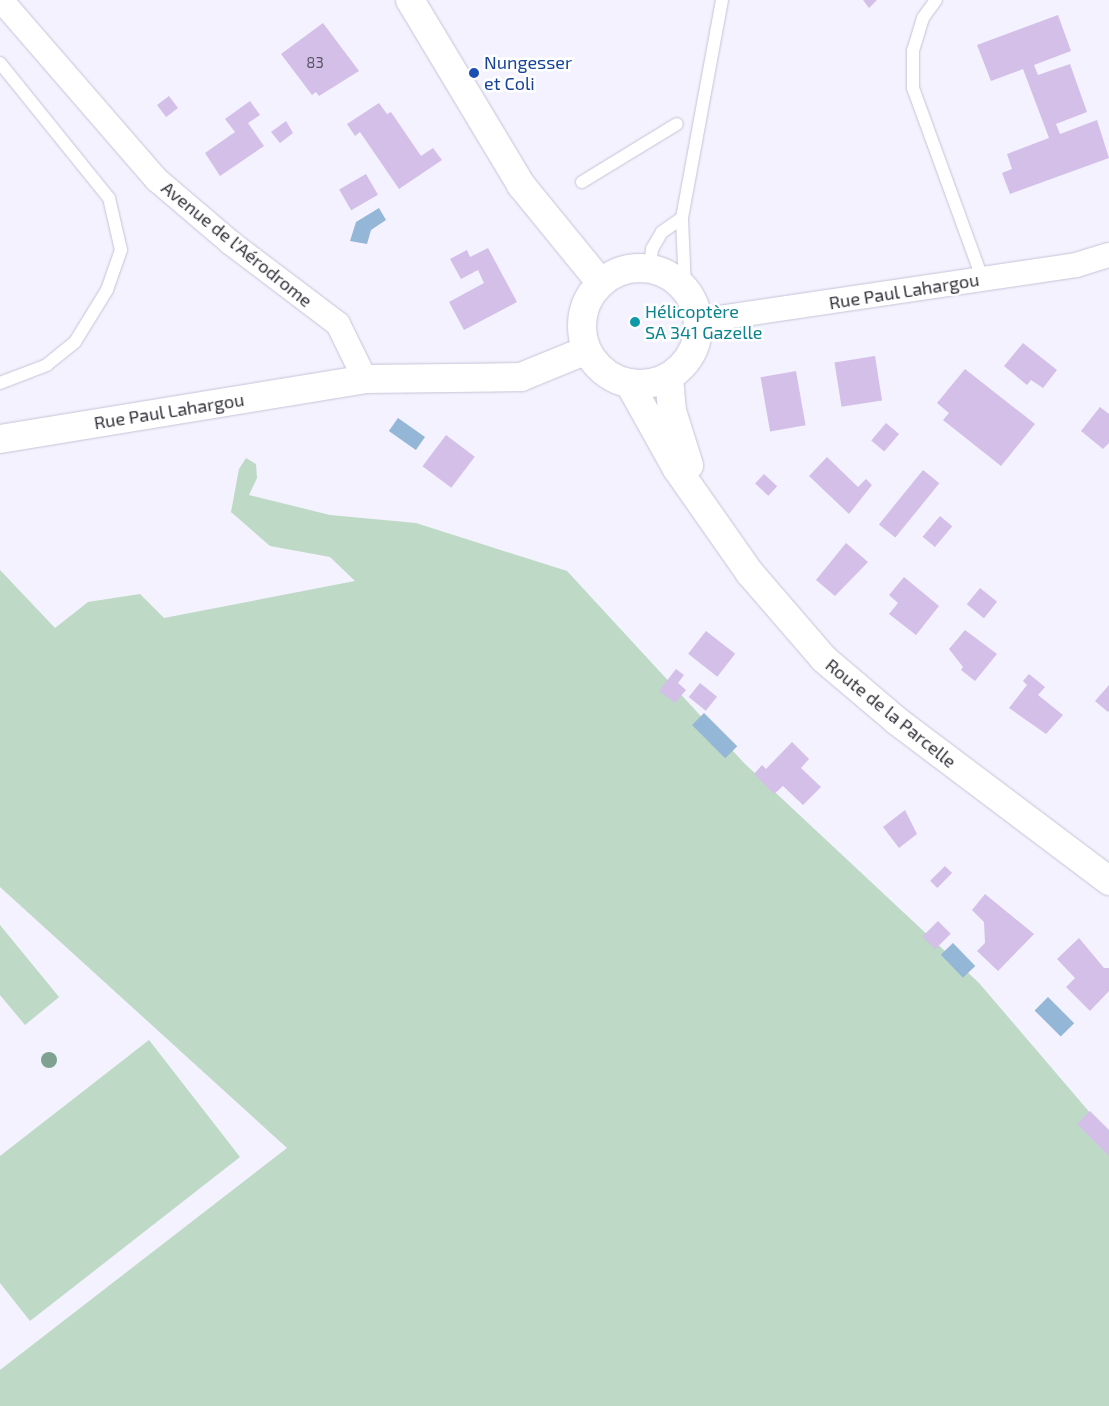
<!DOCTYPE html>
<meta charset="utf-8">
<style>
body{margin:0}
#map{position:relative;width:1109px;height:1406px;overflow:hidden;background:#f3f2fe;font-family:"Exo 2",sans-serif}
div>[style]{position:absolute}
.green>*{inset:0;background:#bed9c5}
.water>*{inset:0;background:#94b6d7;transform-origin:0 0}
.building>*{inset:0;background:#d3bfe8;transform-origin:0 0}
.roads{filter:drop-shadow(0 0 1px #c5c4d7) drop-shadow(0 0 1px #c5c4d7)}
.lane>*{height:12px;margin:-6px;padding:0 6px;transform-origin:6px;border-radius:6px;background:#fff}
.street>*{height:24px;margin:-12px;padding:0 12px;transform-origin:12px;border-radius:12px;background:#fff}
.secondary>*{height:28px;margin:-14px;padding:0 14px;transform-origin:14px;border-radius:14px;background:#fff}
.secondary>.ring{margin:-14px;padding:0;box-sizing:content-box;background:none;border:28px solid #fff;border-radius:50%}
.trees>*{width:16px;height:16px;margin:-8px;border-radius:50%;background:#7ea191}
.dots>*{width:14px;height:14px;translate:-50% -50%;box-sizing:border-box;border:2px solid #fff;border-radius:50%}
span{translate:-50% -50%;white-space:nowrap;text-align:center;line-height:1.15;-webkit-text-stroke:5px #fff;paint-order:stroke}
.number-label{font-size:15px;color:#595463}
.number-label span{-webkit-text-stroke-width:0}
.transit-label{font-size:18px;color:#164399}
.left{translate:0 -50%;text-align:left}
.street-label{font-size:18px;color:#303037}
.culture-label{font-size:18px;color:#0d838f}
</style>
<div id="map">
<div class="green">
<div style="clip-path:polygon(246px 458px,256px 464px,257px 478px,249px 495px,330px 515px,416px 523px,567px 571px,745px 764px,979px 983px,1109px 1135px,1109px 1406px,0 1406px,0 1370px,287px 1148px,0 887px,0 570px,55px 628px,88px 602px,140px 594px,164px 618px,355px 581px,330px 557px,270px 546px,231px 512px,239px 469px)"></div>
<div style="clip-path:polygon(0 925px,59px 997px,25px 1025px,0 995px)"></div>
<div style="clip-path:polygon(149px 1040px,240px 1157px,30px 1321px,0 1283px,0 1156px)"></div>
</div>
<div class="water">
<div style="clip-path:polygon(379px 208px,386px 220px,371px 230px,367px 244px,350px 241px,356px 222px)"></div>
<div style="left:398px;top:418px;width:33px;height:16px;rotate:35deg"></div>
<div style="left:704px;top:713px;width:47px;height:17px;rotate:45deg"></div>
<div style="left:953px;top:943px;width:32px;height:17px;rotate:46deg"></div>
<div style="left:1048px;top:997px;width:37px;height:19px;rotate:45deg"></div>
</div>
<div class="building">
<div style="clip-path:polygon(863px 0,877px 0,869px 8px)"></div>
<div style="clip-path:polygon(1058px 15px,1071px 51px,1034px 65px,1038px 75px,1070px 64px,1087px 112px,1056px 124px,1060px 134px,1097px 120px,1109px 158px,1010px 194px,1002px 173px,1012px 169px,1007px 154px,1049px 138px,1023px 69px,991px 81px,977px 45px)"></div>
<div style="clip-path:polygon(323px 23px,359px 71px,319px 96px,316px 92px,312px 95px,281px 54px)"></div>
<div style="left:169px;top:96px;width:15px;height:15px;rotate:53deg"></div>
<div style="clip-path:polygon(250px 101px,260px 115px,248px 123px,264px 146px,220px 176px,205px 153px,235px 132px,225px 119px)"></div>
<div style="clip-path:polygon(379px 103px,387px 114px,391px 112px,421px 156px,433px 148px,442px 160px,399px 189px,360px 132px,355px 136px,347px 124px)"></div>
<div style="clip-path:polygon(286px 121px,293px 133px,280px 143px,271px 132px)"></div>
<div style="left:366px;top:174px;width:24px;height:31px;rotate:60deg"></div>
<div style="clip-path:polygon(488px 248px,517px 302px,464px 330px,449px 302px,484px 283px,478px 270px,461px 279px,450px 259px,467px 250px,470px 257px)"></div>
<div style="clip-path:polygon(1023px 343px,1057px 370px,1043px 388px,1031px 380px,1027px 385px,1004px 366px)"></div>
<div style="left:875px;top:356px;width:45px;height:41px;rotate:81deg"></div>
<div style="clip-path:polygon(965px 369px,1035px 424px,1001px 466px,943px 420px,949px 413px,937px 403px)"></div>
<div style="left:796px;top:371px;width:55px;height:36px;rotate:80deg"></div>
<div style="clip-path:polygon(1100px 407px,1109px 414px,1109px 443px,1103px 449px,1081px 431px)"></div>
<div style="left:886px;top:423px;width:17px;height:23px;rotate:40deg"></div>
<div style="left:446px;top:435px;width:36px;height:39px;rotate:37deg"></div>
<div style="clip-path:polygon(827px 457px,858px 487px,866px 479px,872px 485px,849px 514px,809px 476px)"></div>
<div style="left:923px;top:470px;width:21px;height:70px;rotate:39deg"></div>
<div style="left:764px;top:474px;width:18px;height:13px;rotate:43deg"></div>
<div style="left:940px;top:516px;width:16px;height:27px;rotate:40deg"></div>
<div style="clip-path:polygon(846px 543px,868px 562px,835px 596px,816px 580px)"></div>
<div style="clip-path:polygon(904px 577px,939px 606px,916px 635px,889px 614px,898px 603px,889px 595px)"></div>
<div style="left:980px;top:588px;width:22px;height:21px;rotate:39deg"></div>
<div style="clip-path:polygon(965px 630px,997px 654px,975px 681px,961px 670px,963px 667px,949px 649px)"></div>
<div style="left:706px;top:631px;width:37px;height:29px;rotate:38deg"></div>
<div style="clip-path:polygon(676px 669px,684px 675px,678px 683px,686px 690px,675px 703px,659px 691px)"></div>
<div style="clip-path:polygon(1029px 674px,1045px 687px,1038px 695px,1063px 715px,1046px 734px,1009px 708px,1027px 685px,1023px 681px)"></div>
<div style="left:700px;top:683px;width:22px;height:18px;rotate:39deg"></div>
<div style="clip-path:polygon(1109px 685px,1109px 711px,1108px 712px,1095px 701px)"></div>
<div style="clip-path:polygon(792px 742px,809px 759px,801px 768px,821px 787px,803px 805px,783px 786px,774px 794px,754px 774px,762px 765px,766px 769px)"></div>
<div style="clip-path:polygon(905px 810px,917px 834px,899px 848px,883px 827px)"></div>
<div style="left:945px;top:866px;width:10px;height:21px;rotate:45deg"></div>
<div style="clip-path:polygon(985px 894px,1034px 934px,998px 971px,977px 951px,985px 943px,984px 922px,972px 910px)"></div>
<div style="left:938px;top:921px;width:18px;height:22px;rotate:45deg"></div>
<div style="clip-path:polygon(1079px 938px,1104px 968px,1109px 968px,1109px 991px,1090px 1011px,1066px 987px,1075px 978px,1057px 959px)"></div>
<div style="clip-path:polygon(1090px 1111px,1109px 1130px,1109px 1156px,1077px 1124px)"></div>
</div>
<div class="roads">
<div class="lane">
<div style="left:936px;top:0;width:22px;rotate:126deg"></div>
<div style="left:923px;top:18px;width:34px;rotate:107deg"></div>
<div style="left:913px;top:50px;width:38px;rotate:90deg"></div>
<div style="left:913px;top:88px;width:202px;rotate:70deg"></div>
<div style="left:0;top:63px;width:174px;rotate:51.1deg"></div>
<div style="left:109px;top:198px;width:53px;rotate:77deg"></div>
<div style="left:121px;top:250px;width:42px;rotate:109.3deg"></div>
<div style="left:107px;top:290px;width:61px;rotate:121.6deg"></div>
<div style="left:75px;top:342px;width:36px;rotate:141deg"></div>
<div style="left:47px;top:365px;width:50px;rotate:159deg"></div>
<div style="left:582px;top:182px;width:111px;rotate:-31.4deg"></div>
<div style="left:650px;top:268px;width:19px;rotate:-84deg"></div>
<div style="left:652px;top:249px;width:20px;rotate:-60deg"></div>
<div style="left:662px;top:232px;width:24px;rotate:-35deg"></div>
<div style="left:685px;top:288px;width:70px;rotate:-92.5deg"></div>
<div style="left:682px;top:218px;width:222px;rotate:-79.6deg"></div>
</div>
<div class="street">
<div style="left:1px;top:0;width:238px;rotate:49.1deg"></div>
<div style="left:157px;top:180px;width:97px;rotate:40.4deg"></div>
<div style="left:231px;top:243px;width:134px;rotate:37.1deg"></div>
<div style="left:338px;top:324px;width:61px;rotate:63.9deg"></div>
<div style="left:698px;top:321px;width:382px;rotate:-8.4deg"></div>
<div style="left:1076px;top:265px;width:34px;rotate:-17deg"></div>
</div>
<div class="secondary">
<div style="left:410px;top:0;width:216px;rotate:59deg"></div>
<div style="left:521px;top:185px;width:125px;rotate:50.8deg"></div>
<div class="ring" style="left:582px;top:268px;width:88px;height:88px"></div>
<div style="left:669px;top:377px;width:34px;rotate:85deg"></div>
<div style="left:672px;top:411px;width:57px;rotate:72.5deg"></div>
<div style="left:629px;top:383px;width:98px;rotate:60.8deg"></div>
<div style="left:677px;top:469px;width:126px;rotate:55deg"></div>
<div style="left:749px;top:572px;width:115px;rotate:49.2deg"></div>
<div style="left:824px;top:659px;width:96px;rotate:40.3deg"></div>
<div style="left:897px;top:721px;width:266px;rotate:37deg"></div>
<div style="left:0;top:439px;width:370px;rotate:-9.3deg"></div>
<div style="left:365px;top:379px;width:156px;rotate:-0.7deg"></div>
<div style="left:521px;top:377px;width:71px;rotate:-22.2deg"></div>
</div>
</div>
<div class="trees">
<div style="left:49px;top:1060px"></div>
</div>
<div class="dots">
<div style="left:474px;top:73px;background:#1a4fb4"></div>
<div style="left:635px;top:322px;background:#0f9aa8"></div>
</div>
<div class="number-label">
<span style="left:315px;top:63px">83</span>
</div>
<div class="transit-label">
<span class="left" style="left:484px;top:73px">Nungesser<br>et Coli</span>
</div>
<div class="street-label">
<span style="left:237px;top:244px;rotate:39deg">Avenue de l'Aérodrome</span>
<span style="left:904px;top:291px;rotate:-9deg">Rue Paul Lahargou</span>
<span style="left:169px;top:411px;rotate:-9deg">Rue Paul Lahargou</span>
<span style="left:891px;top:713px;rotate:39deg">Route de la Parcelle</span>
</div>
<div class="culture-label">
<span class="left" style="left:645px;top:322px">Hélicoptère<br>SA 341 Gazelle</span>
</div>
</div>
